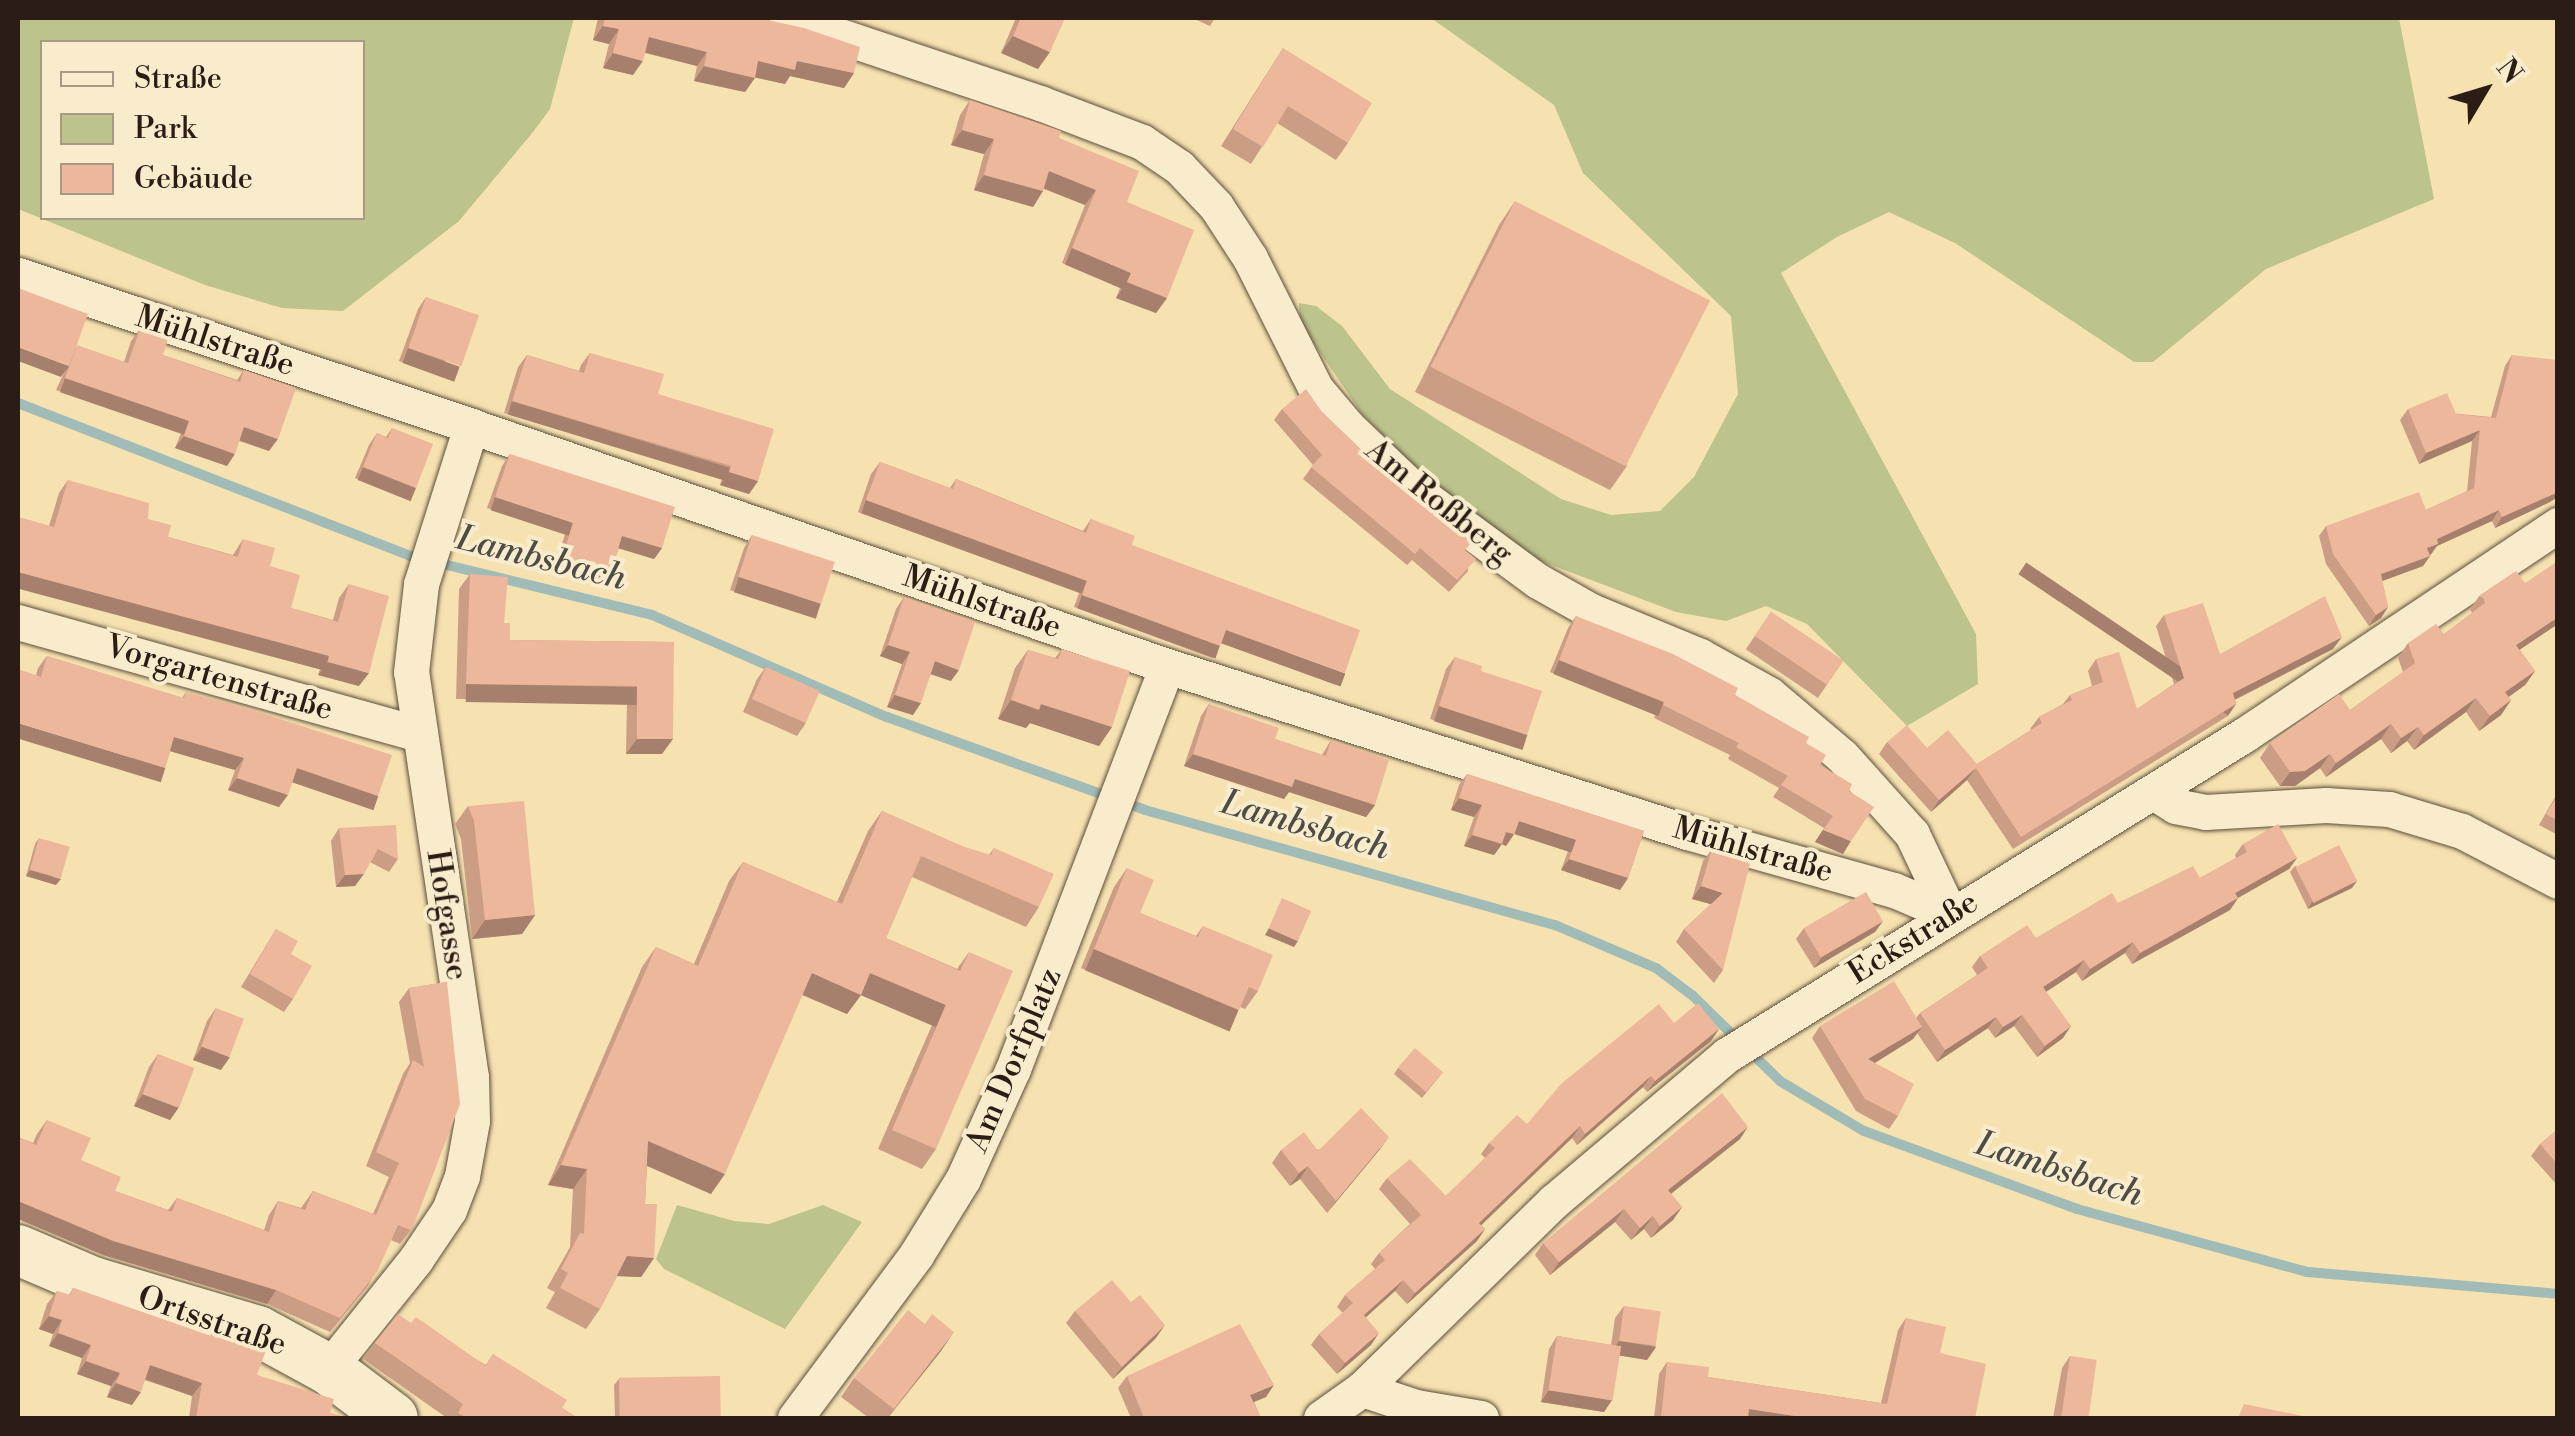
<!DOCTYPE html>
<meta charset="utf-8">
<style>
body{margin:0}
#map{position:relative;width:2575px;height:1436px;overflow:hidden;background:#f6e2b1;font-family:"Libre Bodoni",serif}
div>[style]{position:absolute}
.green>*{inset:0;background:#bcc38c}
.stream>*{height:10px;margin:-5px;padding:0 5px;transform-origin:5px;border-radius:5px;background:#a1bbb7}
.roads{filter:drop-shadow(0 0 2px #5e4e3d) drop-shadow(0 0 2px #5e4e3d)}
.street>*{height:35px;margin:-17.5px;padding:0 17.5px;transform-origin:17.5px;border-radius:17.5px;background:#f9eccc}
.secondary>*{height:50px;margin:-25px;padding:0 25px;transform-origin:25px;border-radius:25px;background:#f9eccc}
.wall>*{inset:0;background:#cc9d85;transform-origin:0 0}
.shaded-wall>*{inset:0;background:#a6806c;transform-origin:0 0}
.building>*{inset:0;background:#edb79b;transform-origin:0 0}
span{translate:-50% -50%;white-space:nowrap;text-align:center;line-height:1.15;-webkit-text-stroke:8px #f9eccc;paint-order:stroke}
.street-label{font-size:32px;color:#2b1d16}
.water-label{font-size:35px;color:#4e4c46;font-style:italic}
.frame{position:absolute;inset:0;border:20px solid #2b1d16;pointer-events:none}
.legend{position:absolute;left:40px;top:40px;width:325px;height:180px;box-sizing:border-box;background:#f9eccc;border:2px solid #a79983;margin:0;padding:12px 18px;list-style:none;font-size:30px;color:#2b1d16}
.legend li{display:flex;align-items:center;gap:20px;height:50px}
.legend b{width:50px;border:2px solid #a79983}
.north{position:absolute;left:2435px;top:40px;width:100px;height:100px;-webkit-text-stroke:8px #f9eccc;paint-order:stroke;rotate:52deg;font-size:28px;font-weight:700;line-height:40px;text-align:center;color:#2b1d16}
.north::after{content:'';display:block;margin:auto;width:35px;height:45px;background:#2b1d16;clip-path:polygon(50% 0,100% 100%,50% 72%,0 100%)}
</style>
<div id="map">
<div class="green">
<div style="clip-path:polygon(evenodd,18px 18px,574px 18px,550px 109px,533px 132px,459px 221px,343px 311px,282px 308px,205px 285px,18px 209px,18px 18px,42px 42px,362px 42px,362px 218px,42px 218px,42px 42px)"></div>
<div style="clip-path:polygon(1431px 18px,2399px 18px,2434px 199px,2266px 269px,2153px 362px,2134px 362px,1955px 243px,1889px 212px,1837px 237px,1781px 273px,1976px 634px,1978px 684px,1907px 726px,1807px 624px,1766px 606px,1726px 621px,1676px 612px,1530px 557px,1415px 468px,1362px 414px,1300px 323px,1299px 303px,1316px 306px,1342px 326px,1390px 389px,1561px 499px,1611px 515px,1660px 511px,1694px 477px,1738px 394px,1731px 316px,1583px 173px,1554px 105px)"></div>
<div style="clip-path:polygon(677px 1205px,734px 1221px,769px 1224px,823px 1205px,862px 1222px,785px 1329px,664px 1269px,656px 1259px)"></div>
</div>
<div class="stream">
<div style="left:18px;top:403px;width:421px;rotate:21.3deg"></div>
<div style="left:410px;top:556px;width:249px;rotate:13.7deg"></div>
<div style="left:652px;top:615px;width:256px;rotate:23.5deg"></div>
<div style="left:887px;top:717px;width:274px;rotate:19.8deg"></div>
<div style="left:1145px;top:810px;width:426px;rotate:15.7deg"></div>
<div style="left:1555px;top:925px;width:110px;rotate:23.1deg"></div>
<div style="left:1656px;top:968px;width:46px;rotate:37.1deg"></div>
<div style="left:1693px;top:996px;width:122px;rotate:44.3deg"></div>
<div style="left:1780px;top:1081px;width:98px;rotate:30.8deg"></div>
<div style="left:1864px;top:1131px;width:227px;rotate:20.1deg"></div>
<div style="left:2077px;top:1209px;width:239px;rotate:15.3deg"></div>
<div style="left:2308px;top:1272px;width:251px;rotate:5deg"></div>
</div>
<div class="roads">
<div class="street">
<div style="left:786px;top:18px;width:268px;rotate:18.5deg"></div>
<div style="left:1040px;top:103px;width:109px;rotate:20.9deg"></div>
<div style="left:1142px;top:142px;width:45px;rotate:34deg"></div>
<div style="left:1179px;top:167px;width:54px;rotate:46.5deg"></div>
<div style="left:1216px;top:206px;width:62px;rotate:56.8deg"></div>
<div style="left:1250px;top:258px;width:147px;rotate:63.3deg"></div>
<div style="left:1316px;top:389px;width:51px;rotate:49.8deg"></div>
<div style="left:1349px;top:428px;width:88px;rotate:43.6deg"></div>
<div style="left:1413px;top:489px;width:155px;rotate:36.4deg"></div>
<div style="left:1538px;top:581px;width:61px;rotate:29.5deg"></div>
<div style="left:1591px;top:611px;width:118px;rotate:22.4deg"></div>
<div style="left:1700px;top:656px;width:80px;rotate:29.1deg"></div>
<div style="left:1770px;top:695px;width:94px;rotate:40.3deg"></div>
<div style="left:1842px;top:756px;width:105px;rotate:48.1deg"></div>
<div style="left:1912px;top:834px;width:89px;rotate:64.6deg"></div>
<div style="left:18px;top:275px;width:478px;rotate:18.4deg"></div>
<div style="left:471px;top:426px;width:736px;rotate:19.03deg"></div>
<div style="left:1167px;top:666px;width:546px;rotate:17.7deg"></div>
<div style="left:1687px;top:832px;width:215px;rotate:15.7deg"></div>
<div style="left:1894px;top:890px;width:61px;rotate:23.2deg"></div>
<div style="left:18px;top:622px;width:417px;rotate:15.6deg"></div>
<div style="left:2153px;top:792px;width:26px;rotate:32deg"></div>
<div style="left:2175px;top:806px;width:31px;rotate:11deg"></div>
<div style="left:2205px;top:812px;width:121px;rotate:-3.3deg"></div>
<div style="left:2326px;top:805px;width:63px;rotate:3.6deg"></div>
<div style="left:2389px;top:809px;width:76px;rotate:16.8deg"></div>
<div style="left:2462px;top:831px;width:108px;rotate:27.5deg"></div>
<div style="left:328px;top:1369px;width:141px;rotate:-51.3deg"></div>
<div style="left:416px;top:1259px;width:59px;rotate:-56deg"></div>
<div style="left:449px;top:1210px;width:36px;rotate:-69deg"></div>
<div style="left:462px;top:1176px;width:56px;rotate:-79.7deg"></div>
<div style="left:472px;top:1121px;width:44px;rotate:-91.3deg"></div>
<div style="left:471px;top:1077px;width:409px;rotate:-98.4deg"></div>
<div style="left:411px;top:672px;width:89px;rotate:-83.5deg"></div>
<div style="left:421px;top:584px;width:166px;rotate:-72.4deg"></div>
<div style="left:1362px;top:1389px;width:57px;rotate:18.4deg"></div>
<div style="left:1416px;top:1407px;width:66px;rotate:9.6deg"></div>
<div style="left:795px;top:1418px;width:203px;rotate:-53.4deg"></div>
<div style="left:916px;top:1255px;width:89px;rotate:-58.3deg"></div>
<div style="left:963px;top:1179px;width:121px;rotate:-65.6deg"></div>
<div style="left:1013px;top:1069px;width:431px;rotate:-69.1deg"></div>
<div style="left:1321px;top:1418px;width:50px;rotate:-35.3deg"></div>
<div style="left:1362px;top:1389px;width:269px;rotate:-44.4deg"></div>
<div style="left:1554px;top:1201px;width:226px;rotate:-40.2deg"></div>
<div style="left:1727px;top:1055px;width:608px;rotate:-31.76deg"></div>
<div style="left:2244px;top:735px;width:378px;rotate:-33.8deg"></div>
</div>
<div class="secondary">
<div style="left:18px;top:1250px;width:82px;rotate:23.1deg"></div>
<div style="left:93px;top:1282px;width:172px;rotate:16.5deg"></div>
<div style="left:258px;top:1331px;width:80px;rotate:28.5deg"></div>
<div style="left:328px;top:1369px;width:81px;rotate:37deg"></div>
</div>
</div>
<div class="wall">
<div style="clip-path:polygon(598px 18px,758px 18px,854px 73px,844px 88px,790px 76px,785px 84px,755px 77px,745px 92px,694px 81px,697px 66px,645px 53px,633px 75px,603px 68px,609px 44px,593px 40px)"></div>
<div style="clip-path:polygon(1016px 18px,1065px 18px,1038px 69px,1001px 53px)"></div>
<div style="clip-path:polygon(1192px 18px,1215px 18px,1210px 26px)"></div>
<div style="clip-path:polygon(1283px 48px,1348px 143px,1336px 160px,1277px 123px,1251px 164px,1221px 146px)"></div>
<div style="clip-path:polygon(970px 100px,1059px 138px,1127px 202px,1167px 298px,1156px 313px,1116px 298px,1120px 288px,1062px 263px,1085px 205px,1044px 189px,1033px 207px,974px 190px,984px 154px,951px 145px,960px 115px)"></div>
<div style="clip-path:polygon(1515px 201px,1627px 466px,1610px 490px,1415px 392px,1499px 225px)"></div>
<div style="clip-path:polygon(426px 297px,451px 380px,399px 361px,418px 309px)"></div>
<div style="clip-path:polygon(140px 329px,163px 355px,237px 380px,244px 370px,269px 451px,239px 441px,227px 466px,175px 448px,181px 433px,56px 390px,76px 347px,124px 362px,131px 341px)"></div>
<div style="clip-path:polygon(590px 353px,658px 394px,758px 481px,749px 494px,720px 485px,722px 478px,504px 413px,518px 367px,527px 355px,579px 371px,581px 365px)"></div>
<div style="clip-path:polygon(2512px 355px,2550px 502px,2495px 528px,2492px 521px,2437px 546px,2423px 566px,2382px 581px,2388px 607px,2381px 618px,2369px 626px,2326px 564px,2319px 536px,2326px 526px,2426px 510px,2467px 491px,2472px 441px,2419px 464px,2400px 420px,2408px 409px,2491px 417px,2505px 366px)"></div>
<div style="clip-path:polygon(1282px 409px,1322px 412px,1466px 551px,1468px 571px,1449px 592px,1412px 560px,1407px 565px,1303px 479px,1313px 465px,1274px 420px)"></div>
<div style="clip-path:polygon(392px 428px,416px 488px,408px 499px,355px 478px,369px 445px,377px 433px,386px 437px)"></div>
<div style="clip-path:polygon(510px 454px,662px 548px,654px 559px,619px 548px,603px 585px,554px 569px,565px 534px,487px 508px,502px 466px)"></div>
<div style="clip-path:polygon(880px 462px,950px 488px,956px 479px,1083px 531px,1091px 519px,1336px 685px,1221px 643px,1212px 658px,1074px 607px,1079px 593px,858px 512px,871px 474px)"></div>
<div style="clip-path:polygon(68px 480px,148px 519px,168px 537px,233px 555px,243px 539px,270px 566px,291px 608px,333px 620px,339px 598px,349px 584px,359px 686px,318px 675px,320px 669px,18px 588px,18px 517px,49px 526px,59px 493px)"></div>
<div style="clip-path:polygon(752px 535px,812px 617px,730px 590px,744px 548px)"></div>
<div style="clip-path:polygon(470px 574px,510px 640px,674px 642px,662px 754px,626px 754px,627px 701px,456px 699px,459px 589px)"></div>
<div style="clip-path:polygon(2480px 595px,2535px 671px,2525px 685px,2508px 697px,2511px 700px,2501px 715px,2479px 731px,2466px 712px,2414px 750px,2407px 741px,2391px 753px,2381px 739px,2326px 777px,2320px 768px,2295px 786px,2280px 786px,2260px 758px,2270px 743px,2350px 710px,2403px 672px,2398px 658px,2408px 643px,2444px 634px,2472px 613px,2470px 609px)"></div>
<div style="clip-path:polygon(904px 597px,951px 681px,931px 674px,913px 715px,887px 707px,902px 664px,880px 656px,896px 609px)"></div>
<div style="left:1771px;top:612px;width:87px;height:45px;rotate:34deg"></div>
<div style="clip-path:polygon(2164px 615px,2220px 654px,2333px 649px,2235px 700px,2236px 704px,2228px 716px,2013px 849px,1967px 780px,1931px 812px,1879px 754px,1887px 742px,1927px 748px,1977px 764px,2031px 730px,2030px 729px,2039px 717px,2063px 704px,2070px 695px,2092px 686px,2088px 671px,2096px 659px,2137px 709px,2174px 684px,2156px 626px)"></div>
<div style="clip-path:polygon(1576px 616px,1735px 695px,1806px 743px,1820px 765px,1849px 791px,1843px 854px,1815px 842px,1824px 828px,1773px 797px,1779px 788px,1728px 759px,1730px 755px,1654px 718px,1656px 714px,1550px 672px,1568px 628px)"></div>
<div style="clip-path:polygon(1062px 649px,1112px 727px,1099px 746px,1030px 723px,1026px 728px,998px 719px,1015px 668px,1028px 650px,1055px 658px)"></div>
<div style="clip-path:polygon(47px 656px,182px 698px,186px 692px,378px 796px,369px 808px,292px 782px,279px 807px,228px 790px,235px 770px,170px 751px,165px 768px,157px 780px,36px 675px,38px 668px)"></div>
<div style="clip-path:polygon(1455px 657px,1481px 671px,1527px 735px,1518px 748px,1430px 719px,1446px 669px)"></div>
<div style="clip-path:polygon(766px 667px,806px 723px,797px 736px,743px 712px,757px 679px)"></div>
<div style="clip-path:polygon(1209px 704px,1275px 739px,1322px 755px,1331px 740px,1375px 805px,1366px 817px,1289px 792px,1284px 799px,1184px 766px,1201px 716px)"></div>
<div style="clip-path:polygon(1467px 774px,1644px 831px,1628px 878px,1620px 890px,1561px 870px,1568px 851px,1515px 833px,1506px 846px,1502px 844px,1494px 855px,1464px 846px,1474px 817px,1451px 810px,1459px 785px)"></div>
<div style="clip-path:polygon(2558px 792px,2558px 835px,2539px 825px)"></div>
<div style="clip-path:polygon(468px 806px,535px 915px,522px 934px,472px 939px,461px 839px,455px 824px)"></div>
<div style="clip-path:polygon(882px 811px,964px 847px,989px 855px,994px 848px,1039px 907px,1026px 927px,912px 877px,886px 938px,957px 969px,969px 952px,936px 1149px,922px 1169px,878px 1149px,932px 1025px,861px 995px,847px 1014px,802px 995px,711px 1194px,647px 1166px,645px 1204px,654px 1258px,641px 1277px,617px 1276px,600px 1309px,586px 1329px,546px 1308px,555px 1292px,547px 1288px,570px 1247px,573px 1189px,548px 1185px,642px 967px,656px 947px,694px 964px,729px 881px,743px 862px,837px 902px,868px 831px)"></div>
<div style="clip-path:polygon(339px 828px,398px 859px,389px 872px,370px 862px,355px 886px,336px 887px,331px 841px)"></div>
<div style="clip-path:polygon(39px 838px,56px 885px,26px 876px,35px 844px)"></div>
<div style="clip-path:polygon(2243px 844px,2297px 858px,2289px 869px,2238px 898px,2230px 910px,2132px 964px,2125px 953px,2082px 981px,2076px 972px,2046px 992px,2063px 1038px,2037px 1057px,2014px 1026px,1995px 1038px,1988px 1028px,1937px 1062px,1917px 1033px,1913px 1039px,1875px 1063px,1898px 1116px,1889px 1129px,1856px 1111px,1812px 1038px,1820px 1026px,1916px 1018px,1920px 1013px,1977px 975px,1972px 967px,1980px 956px,2036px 938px,2118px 903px,2200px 878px,2236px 858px,2235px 855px)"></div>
<div style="clip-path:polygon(1712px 849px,1723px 970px,1714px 983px,1676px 942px,1684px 929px,1711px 904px,1692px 899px,1703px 861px)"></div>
<div style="clip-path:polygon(2295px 866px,2352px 888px,2308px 909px,2290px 872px)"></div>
<div style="clip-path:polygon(1127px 868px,1140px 913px,1196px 936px,1203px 926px,1258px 991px,1245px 1009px,1240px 1007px,1226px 1028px,1081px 968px,1114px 887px)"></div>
<div style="clip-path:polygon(1883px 921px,1875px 932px,1814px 968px,1796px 939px,1804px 928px)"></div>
<div style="clip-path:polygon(276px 929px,291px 954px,293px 999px,284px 1012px,241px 987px)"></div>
<div style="clip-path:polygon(447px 982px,413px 1227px,400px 1244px,391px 1240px,368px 1286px,330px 1332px,267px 1304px,103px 1255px,18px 1219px,18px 1137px,33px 1143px,37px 1134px,47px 1120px,81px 1160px,115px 1191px,168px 1210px,177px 1198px,264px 1230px,269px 1215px,278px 1201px,301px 1208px,313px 1191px,373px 1214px,389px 1177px,366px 1166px,403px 1074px,410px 1063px,399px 1002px,409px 988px)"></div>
<div style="clip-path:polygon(216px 1008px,221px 1070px,193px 1060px,207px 1021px)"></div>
<div style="clip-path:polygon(1674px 1023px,1719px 1029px,1711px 1041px,1647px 1092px,1643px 1087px,1577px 1145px,1572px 1138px,1481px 1225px,1485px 1229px,1477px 1241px,1407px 1304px,1395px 1291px,1366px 1317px,1371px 1345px,1337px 1374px,1311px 1345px,1319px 1334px,1343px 1313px,1337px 1307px,1345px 1295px,1375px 1269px,1371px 1264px,1379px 1253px,1410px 1224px,1379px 1189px,1387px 1178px,1446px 1196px,1485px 1158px,1481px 1154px,1489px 1143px,1527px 1124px)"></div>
<div style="clip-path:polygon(158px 1054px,179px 1107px,170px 1120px,134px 1106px,149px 1067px)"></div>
<div style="clip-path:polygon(1398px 1068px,1443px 1072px,1422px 1098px,1394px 1074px)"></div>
<div style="clip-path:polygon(2558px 1129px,2558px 1186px,2531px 1156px,2540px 1144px)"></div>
<div style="clip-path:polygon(1740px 1139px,1671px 1194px,1682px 1207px,1673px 1220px,1651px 1238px,1644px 1229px,1631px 1240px,1615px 1222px,1550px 1275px,1535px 1255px,1543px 1243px)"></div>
<div style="clip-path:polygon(1380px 1149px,1327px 1213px,1300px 1179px,1290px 1186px,1272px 1163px,1281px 1150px)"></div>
<div style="clip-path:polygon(73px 1288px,210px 1336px,213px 1331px,257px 1375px,330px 1413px,347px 1418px,189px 1418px,192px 1396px,145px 1380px,132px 1405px,107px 1397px,111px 1386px,77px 1374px,82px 1358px,49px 1346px,53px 1334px,39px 1329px,47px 1304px,57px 1291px,69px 1295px)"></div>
<div style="clip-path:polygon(1131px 1302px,1156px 1338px,1113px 1379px,1066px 1323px,1075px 1311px)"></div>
<div style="clip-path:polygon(1624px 1306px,1656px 1347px,1647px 1360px,1619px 1355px,1612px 1400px,1604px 1412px,1541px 1402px,1549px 1349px,1557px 1336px,1611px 1345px,1615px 1318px)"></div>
<div style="clip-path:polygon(1906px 1318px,1940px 1353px,1975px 1418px,1654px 1418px,1659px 1374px,1667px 1362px,1708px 1377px,1881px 1403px,1898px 1330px)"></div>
<div style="clip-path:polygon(411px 1323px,486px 1365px,493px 1354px,562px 1408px,578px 1418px,447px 1418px,363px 1359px,375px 1343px)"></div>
<div style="clip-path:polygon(941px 1351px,888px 1418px,869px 1418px,841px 1397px,854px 1378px)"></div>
<div style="clip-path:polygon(2070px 1356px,2087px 1418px,2053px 1418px,2062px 1368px)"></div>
<div style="clip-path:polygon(1127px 1376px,1266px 1397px,1254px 1402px,1261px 1418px,1131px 1418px,1118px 1388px)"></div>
<div style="clip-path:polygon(619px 1379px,721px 1418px,615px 1418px,614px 1385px)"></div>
</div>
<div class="shaded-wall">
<div style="clip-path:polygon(603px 26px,619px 29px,609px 44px,593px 40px)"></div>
<div style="clip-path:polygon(1013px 36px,1050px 52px,1038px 69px,1001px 53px)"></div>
<div style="clip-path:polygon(649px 37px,707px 52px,697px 66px,639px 51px)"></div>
<div style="clip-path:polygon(613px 53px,643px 61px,633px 75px,603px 68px)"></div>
<div style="clip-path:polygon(758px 61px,797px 61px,854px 73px,844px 88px,790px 76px,785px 84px,748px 76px)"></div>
<div style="clip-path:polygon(704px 66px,755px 78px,745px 92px,694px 81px)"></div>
<div style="clip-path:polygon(962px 130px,994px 139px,984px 154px,951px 145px)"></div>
<div style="clip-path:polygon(1049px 171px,1096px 190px,1085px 205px,1038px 186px)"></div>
<div style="clip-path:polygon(984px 175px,1043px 191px,1033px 207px,974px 190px)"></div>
<div style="left:1072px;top:248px;width:64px;height:18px;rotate:23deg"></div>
<div style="clip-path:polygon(1127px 282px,1167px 298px,1156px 313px,1116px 298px)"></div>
<div style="clip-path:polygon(18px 347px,69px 366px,61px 377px,18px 361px)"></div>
<div style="left:408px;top:348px;width:55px;height:16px;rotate:20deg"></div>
<div style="left:65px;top:378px;width:131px;height:15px;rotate:19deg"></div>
<div style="left:512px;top:401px;width:228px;height:14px;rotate:17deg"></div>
<div style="clip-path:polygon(244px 427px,278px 439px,269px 451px,236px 439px)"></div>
<div style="clip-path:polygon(2480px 430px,2472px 441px,2419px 464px,2426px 453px)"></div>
<div style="clip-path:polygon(184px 436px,235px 454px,227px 466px,175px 448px)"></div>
<div style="left:363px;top:467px;width:57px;height:14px;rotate:22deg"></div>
<div style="clip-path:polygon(729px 472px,758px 481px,749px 494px,720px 485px)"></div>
<div style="clip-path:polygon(2558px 492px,2558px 497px,2550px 502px,2495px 528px,2502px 517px)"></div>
<div style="left:495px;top:497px;width:82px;height:14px;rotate:18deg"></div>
<div style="left:866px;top:500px;width:235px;height:14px;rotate:20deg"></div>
<div style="clip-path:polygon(2499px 510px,2492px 521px,2437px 546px,2431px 554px,2420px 558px,2427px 548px,2437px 539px)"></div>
<div style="clip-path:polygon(622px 536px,662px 548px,654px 559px,614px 547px)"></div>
<div style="clip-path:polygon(2430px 556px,2423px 566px,2374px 584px,2381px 574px)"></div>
<div style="clip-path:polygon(562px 558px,611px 573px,603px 585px,554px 569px)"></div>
<div style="left:18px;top:572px;width:322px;height:16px;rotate:15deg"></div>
<div style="left:739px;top:577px;width:86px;height:16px;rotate:18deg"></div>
<div style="left:1082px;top:595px;width:147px;height:14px;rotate:20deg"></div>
<div style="clip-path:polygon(2388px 607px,2381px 618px,2369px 626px,2376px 615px)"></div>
<div style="clip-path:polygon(2558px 617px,2558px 624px,2506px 659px,2516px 645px)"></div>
<div style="left:1226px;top:630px;width:127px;height:14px;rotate:20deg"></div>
<div style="clip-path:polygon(2342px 637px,2333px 649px,2224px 705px,2233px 693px)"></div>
<div style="clip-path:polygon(888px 645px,910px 652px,902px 664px,880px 656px)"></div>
<div style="left:1559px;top:660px;width:113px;height:15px;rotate:22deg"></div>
<div style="clip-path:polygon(935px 661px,959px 670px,951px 681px,927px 673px)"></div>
<div style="clip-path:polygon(328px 662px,369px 673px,359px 686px,318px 675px)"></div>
<div style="clip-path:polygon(2535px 671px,2525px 685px,2495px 707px,2505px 692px)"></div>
<div style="left:466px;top:684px;width:171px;height:18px;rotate:1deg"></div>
<div style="clip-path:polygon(895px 695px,921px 703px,913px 715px,887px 707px)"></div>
<div style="clip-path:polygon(2476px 698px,2466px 712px,2414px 750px,2424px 735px)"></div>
<div style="clip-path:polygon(1011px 700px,1041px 704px,1112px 727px,1099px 746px,1030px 723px,1026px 728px,998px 719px)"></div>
<div style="clip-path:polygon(2511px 700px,2501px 715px,2479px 731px,2490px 716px)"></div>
<div style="left:2236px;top:704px;width:14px;height:253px;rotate:124deg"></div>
<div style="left:1439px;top:706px;width:93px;height:16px;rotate:18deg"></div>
<div style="left:18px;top:723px;width:154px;height:15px;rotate:17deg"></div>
<div style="clip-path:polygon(2391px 724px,2381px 739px,2326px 777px,2336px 763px)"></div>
<div style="clip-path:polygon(2418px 727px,2407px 741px,2391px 753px,2401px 738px)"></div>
<div style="clip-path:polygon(174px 737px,244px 758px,235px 770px,166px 750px)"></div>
<div style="clip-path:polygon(637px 739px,673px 739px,662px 754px,626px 754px)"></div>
<div style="clip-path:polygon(1193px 754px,1295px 779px,1375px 805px,1366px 817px,1289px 792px,1284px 799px,1184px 766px)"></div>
<div style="clip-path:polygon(2330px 754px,2320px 768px,2295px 786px,2280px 786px,2290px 772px)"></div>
<div style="left:297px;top:768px;width:86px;height:15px;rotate:19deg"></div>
<div style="clip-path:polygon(1976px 768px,1967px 780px,1931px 812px,1939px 800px)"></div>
<div style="clip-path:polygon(237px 778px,288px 795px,279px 807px,228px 790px)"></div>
<div style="clip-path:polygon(1459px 798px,1482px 805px,1474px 817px,1451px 810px)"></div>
<div style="left:1519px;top:821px;width:60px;height:14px;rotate:18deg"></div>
<div style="clip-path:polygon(1823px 830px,1851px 841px,1843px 854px,1815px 842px)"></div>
<div style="clip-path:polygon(1506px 832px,1514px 834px,1506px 846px,1502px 844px,1494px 855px,1464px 846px,1472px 835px)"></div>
<div style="clip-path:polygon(2297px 858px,2289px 869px,2227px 904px,2235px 893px)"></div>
<div style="clip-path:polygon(1569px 859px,1628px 878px,1620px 890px,1561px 870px)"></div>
<div style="clip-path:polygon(30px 870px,61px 879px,56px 885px,26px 876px)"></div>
<div style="clip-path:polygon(364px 874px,355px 886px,336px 887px,345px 875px)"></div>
<div style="clip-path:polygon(2357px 881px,2352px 888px,2308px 909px,2312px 902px)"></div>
<div style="clip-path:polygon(1701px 886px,1723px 893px,1714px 905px,1692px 899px)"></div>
<div style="clip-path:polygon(2238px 898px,2230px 910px,2132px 964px,2140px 953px)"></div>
<div style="clip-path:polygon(535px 915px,522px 934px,472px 939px,485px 920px)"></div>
<div style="clip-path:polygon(1883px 921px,1875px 932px,1814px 968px,1822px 957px)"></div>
<div style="clip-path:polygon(1269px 928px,1298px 941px,1294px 947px,1265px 935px)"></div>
<div style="clip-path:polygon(2133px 942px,2125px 953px,2082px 981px,2090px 969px)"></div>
<div style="left:1094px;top:949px;width:157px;height:23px;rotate:23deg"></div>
<div style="clip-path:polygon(2084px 960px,2076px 972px,2035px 999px,2043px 987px)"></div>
<div style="clip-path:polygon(812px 973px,861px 995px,847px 1014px,798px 993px)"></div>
<div style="left:870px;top:973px;width:82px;height:24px;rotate:23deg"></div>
<div style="clip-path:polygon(2022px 1015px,2014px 1026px,1995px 1038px,2003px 1027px)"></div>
<div style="clip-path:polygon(1996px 1017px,1988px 1028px,1937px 1062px,1945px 1050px)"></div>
<div style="clip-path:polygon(2071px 1026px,2063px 1038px,2037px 1057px,2045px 1046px)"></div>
<div style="clip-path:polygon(1922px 1027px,1913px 1039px,1860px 1072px,1868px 1059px)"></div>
<div style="clip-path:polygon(1719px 1029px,1711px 1041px,1647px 1092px,1655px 1081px)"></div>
<div style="clip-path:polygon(202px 1047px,230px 1057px,221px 1070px,193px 1060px)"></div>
<div style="clip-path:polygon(1651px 1076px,1643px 1087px,1577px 1145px,1585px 1134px)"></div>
<div style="clip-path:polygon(143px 1094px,179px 1107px,170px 1120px,134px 1106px)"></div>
<div style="clip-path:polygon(1580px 1126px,1572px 1138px,1471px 1235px,1479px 1223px)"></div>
<div style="clip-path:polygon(1748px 1127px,1740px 1139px,1659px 1203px,1668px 1190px)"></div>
<div style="clip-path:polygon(1389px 1137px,1380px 1149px,1327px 1213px,1336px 1201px)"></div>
<div style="clip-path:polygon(648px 1141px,725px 1174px,711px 1194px,634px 1160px)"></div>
<div style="clip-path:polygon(561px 1165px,587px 1169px,573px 1189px,548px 1185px)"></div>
<div style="clip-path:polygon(1308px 1166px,1300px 1179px,1290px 1186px,1299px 1173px)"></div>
<div style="clip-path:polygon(18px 1201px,276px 1290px,267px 1304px,103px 1255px,18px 1219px)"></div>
<div style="clip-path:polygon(1682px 1207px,1673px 1220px,1651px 1238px,1660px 1226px)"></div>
<div style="clip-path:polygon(1624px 1209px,1615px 1222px,1550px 1275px,1559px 1262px)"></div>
<div style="clip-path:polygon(1653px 1216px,1644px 1229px,1631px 1240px,1640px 1228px)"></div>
<div style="clip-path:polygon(1485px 1229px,1477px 1241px,1407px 1304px,1415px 1293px)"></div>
<div style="clip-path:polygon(627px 1256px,654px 1258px,641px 1277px,614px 1276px)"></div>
<div style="clip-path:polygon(1403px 1280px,1395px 1291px,1356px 1326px,1364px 1315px)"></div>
<div style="clip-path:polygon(49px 1316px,62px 1320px,53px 1334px,39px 1329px)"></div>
<div style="clip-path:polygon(1165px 1325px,1156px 1338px,1113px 1379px,1122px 1367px)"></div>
<div style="clip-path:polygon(954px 1332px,941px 1351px,887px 1418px,894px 1409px)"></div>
<div style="clip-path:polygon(58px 1333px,91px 1345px,82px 1358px,49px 1346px)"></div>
<div style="clip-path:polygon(1379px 1333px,1371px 1345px,1337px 1374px,1345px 1363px)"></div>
<div style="clip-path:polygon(1619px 1341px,1656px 1347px,1647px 1360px,1610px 1354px)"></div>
<div style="clip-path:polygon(86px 1361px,120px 1373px,111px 1386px,77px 1374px)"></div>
<div style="clip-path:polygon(150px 1365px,202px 1383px,192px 1396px,141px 1378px)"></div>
<div style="clip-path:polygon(116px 1383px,141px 1392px,132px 1405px,107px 1397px)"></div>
<div style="clip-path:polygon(1274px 1385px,1266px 1397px,1242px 1407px,1250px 1395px)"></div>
<div style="clip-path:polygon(1549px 1390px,1612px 1400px,1604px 1412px,1541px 1402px)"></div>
<div style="clip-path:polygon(1749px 1409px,1808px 1418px,1742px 1418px)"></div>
</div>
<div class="building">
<div style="clip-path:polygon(605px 18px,758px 18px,804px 28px,860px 47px,854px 73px,797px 61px,795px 70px,758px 61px,755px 78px,704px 66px,707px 52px,649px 37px,643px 61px,613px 53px,619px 29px,603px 26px)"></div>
<div style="clip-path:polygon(1021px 18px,1065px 18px,1050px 52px,1013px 36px)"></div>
<div style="clip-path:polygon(1283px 48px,1372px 103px,1348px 143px,1288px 106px,1263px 147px,1233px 129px)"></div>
<div style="clip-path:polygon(970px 100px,1061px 131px,1059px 138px,1139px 171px,1127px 202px,1194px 230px,1167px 298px,1127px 282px,1131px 273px,1072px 248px,1096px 190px,1049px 171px,1043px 191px,984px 175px,994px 139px,962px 130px)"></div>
<div style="left:1515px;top:201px;width:219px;height:186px;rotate:27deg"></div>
<div style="clip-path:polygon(18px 288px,88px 314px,69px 366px,18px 347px)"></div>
<div style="left:426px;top:297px;width:56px;height:54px;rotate:19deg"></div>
<div style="clip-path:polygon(140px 329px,168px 339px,163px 355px,240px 382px,244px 370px,296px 388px,278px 439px,244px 427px,235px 454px,184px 436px,189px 421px,65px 378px,77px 345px,128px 363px)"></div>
<div style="clip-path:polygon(590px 353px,664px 374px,658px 394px,774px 429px,758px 481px,729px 472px,731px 466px,512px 401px,527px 355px,584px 373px)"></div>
<div style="clip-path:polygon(2512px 355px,2558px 360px,2558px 492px,2502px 517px,2499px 510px,2437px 539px,2438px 544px,2427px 548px,2430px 556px,2381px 574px,2388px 607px,2376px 615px,2333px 554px,2326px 526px,2419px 492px,2426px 510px,2474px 488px,2480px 430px,2426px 453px,2408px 409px,2447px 393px,2456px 414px,2496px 418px)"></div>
<div style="clip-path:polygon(1306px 389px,1322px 412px,1406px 493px,1472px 542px,1465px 550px,1476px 559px,1457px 580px,1420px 548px,1415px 554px,1311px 467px,1322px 455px,1282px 409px)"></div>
<div style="clip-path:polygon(392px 428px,433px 444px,416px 488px,363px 467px,377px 433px,388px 438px)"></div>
<div style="clip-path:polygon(510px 454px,675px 507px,662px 548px,622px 536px,611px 573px,562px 558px,573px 523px,495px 497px)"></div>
<div style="clip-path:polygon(880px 462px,953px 489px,956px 479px,1086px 533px,1091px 519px,1135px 536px,1132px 545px,1360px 630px,1345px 673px,1226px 630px,1220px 646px,1082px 595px,1087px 581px,866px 500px)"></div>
<div style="clip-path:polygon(68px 480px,149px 503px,148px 519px,171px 525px,168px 537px,238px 557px,243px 539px,275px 548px,270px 566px,300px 575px,291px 608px,338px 622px,349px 584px,389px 596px,369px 673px,328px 662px,329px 656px,18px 572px,18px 517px,54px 527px)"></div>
<div style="left:752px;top:535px;width:87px;height:44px;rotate:18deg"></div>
<div style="clip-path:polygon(2558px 561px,2558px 617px,2516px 645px,2535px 671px,2505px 692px,2511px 700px,2490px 716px,2476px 698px,2424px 735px,2418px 727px,2401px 738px,2391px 724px,2336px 763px,2330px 754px,2305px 771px,2290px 772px,2270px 743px,2339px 694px,2350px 710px,2415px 663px,2408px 643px,2436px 624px,2444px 634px,2486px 602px,2480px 595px,2516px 571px,2525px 583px)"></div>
<div style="clip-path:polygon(470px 574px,508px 577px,504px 623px,510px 623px,510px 640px,674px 642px,673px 739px,637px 739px,637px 686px,466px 684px)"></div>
<div style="clip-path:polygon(2325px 596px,2342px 637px,2233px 693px,2236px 704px,2021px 837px,1976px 768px,1939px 800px,1887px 742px,1907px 725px,1927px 748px,1948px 730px,1977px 764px,2042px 723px,2039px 717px,2072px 700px,2070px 695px,2103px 682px,2096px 659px,2119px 652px,2137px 709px,2184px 678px,2164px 615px,2203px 603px,2220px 654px)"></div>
<div style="clip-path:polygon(904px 597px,975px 622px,959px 670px,935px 661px,921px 703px,895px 695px,910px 652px,888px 645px)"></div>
<div style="left:1771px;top:612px;width:87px;height:29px;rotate:34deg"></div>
<div style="clip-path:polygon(1576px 616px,1673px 654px,1738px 688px,1735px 695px,1809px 737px,1806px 743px,1826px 755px,1820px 765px,1852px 784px,1849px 791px,1874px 807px,1851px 841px,1823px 830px,1833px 816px,1781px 785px,1788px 776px,1736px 747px,1739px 743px,1663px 705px,1664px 702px,1559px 660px)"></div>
<div style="clip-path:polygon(1062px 649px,1130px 671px,1112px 727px,1041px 704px,1039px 710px,1011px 700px,1028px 650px,1058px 659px)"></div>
<div style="clip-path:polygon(47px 656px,184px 698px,186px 692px,246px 708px,392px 755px,378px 796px,297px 768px,288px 795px,237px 778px,244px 758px,174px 737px,165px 768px,18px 723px,18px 669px,41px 677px)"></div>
<div style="clip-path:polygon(1455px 657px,1482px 666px,1481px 671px,1542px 691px,1527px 735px,1439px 706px)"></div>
<div style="left:766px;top:667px;width:59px;height:35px;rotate:24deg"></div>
<div style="clip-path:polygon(1209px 704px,1279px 728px,1275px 739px,1326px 756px,1331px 740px,1389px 760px,1375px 805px,1295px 779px,1292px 787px,1193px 754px)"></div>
<div style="clip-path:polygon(1467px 774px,1644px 831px,1628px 878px,1569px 859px,1576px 840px,1519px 821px,1514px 834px,1506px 832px,1502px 844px,1472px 835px,1482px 805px,1459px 798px)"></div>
<div style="clip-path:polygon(2558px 794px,2558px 821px,2546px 814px)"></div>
<div style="clip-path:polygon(524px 801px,535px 915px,485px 920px,474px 821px,468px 806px)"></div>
<div style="clip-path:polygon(882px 811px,964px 847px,991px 855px,994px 848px,1054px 874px,1039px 907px,921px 856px,886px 938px,960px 971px,969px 952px,1013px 971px,936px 1149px,892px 1130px,946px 1005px,870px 973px,861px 995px,812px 973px,725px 1174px,648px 1141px,645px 1204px,657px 1204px,654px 1258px,627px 1256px,600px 1309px,560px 1288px,568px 1273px,561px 1269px,580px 1233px,584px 1234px,587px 1169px,561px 1165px,656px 947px,698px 966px,743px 862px,842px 904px)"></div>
<div style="clip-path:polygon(2278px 824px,2297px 858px,2235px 893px,2238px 898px,2140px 953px,2133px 942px,2090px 969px,2084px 960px,2043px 987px,2071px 1026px,2045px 1046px,2022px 1015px,2003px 1027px,1996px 1017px,1945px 1050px,1920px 1013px,1988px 968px,1980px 956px,2027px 925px,2036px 938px,2112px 893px,2118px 903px,2193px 866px,2200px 878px,2247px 852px,2243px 844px)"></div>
<div style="clip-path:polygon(396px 825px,398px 859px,378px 849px,364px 874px,345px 875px,339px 828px)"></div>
<div style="left:39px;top:838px;width:32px;height:33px;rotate:16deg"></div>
<div style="left:2339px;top:845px;width:40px;height:49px;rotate:63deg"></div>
<div style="clip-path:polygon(1712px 849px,1751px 860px,1723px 970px,1684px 929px,1723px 893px,1701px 886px)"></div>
<div style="clip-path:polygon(1127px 868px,1154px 880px,1140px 913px,1198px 937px,1203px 926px,1273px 955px,1258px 991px,1249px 987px,1239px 1010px,1094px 949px)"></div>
<div style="left:1866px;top:892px;width:34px;height:72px;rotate:60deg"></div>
<div style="left:1282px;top:898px;width:32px;height:33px;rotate:24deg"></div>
<div style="clip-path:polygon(276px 929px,298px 941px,291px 954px,312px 966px,293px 999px,250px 974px)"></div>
<div style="clip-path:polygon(1894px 981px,1922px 1027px,1868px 1059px,1914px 1084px,1898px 1116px,1865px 1099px,1820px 1026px)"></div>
<div style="clip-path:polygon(447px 982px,460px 1104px,413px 1227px,410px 1230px,398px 1225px,377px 1272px,340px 1318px,276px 1290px,113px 1241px,18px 1201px,18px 1137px,36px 1145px,47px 1120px,91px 1138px,81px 1160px,121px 1177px,115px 1191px,172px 1212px,177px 1198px,269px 1232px,278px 1201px,305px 1210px,313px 1191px,376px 1215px,399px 1163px,376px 1152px,413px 1060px,424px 1067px,409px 988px)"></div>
<div style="clip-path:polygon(1698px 1003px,1719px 1029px,1655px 1081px,1651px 1076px,1585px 1134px,1580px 1126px,1479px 1223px,1485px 1229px,1415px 1293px,1403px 1280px,1364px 1315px,1358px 1308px,1379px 1333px,1345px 1363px,1319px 1334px,1353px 1303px,1345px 1295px,1385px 1260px,1379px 1253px,1421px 1215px,1387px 1178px,1410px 1159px,1446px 1196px,1495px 1148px,1489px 1143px,1517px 1115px,1527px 1124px,1561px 1084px,1659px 1004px,1674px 1023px)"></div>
<div style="left:216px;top:1008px;width:30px;height:41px;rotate:21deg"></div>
<div style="left:1415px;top:1048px;width:37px;height:26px;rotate:41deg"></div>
<div style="left:158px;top:1054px;width:39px;height:43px;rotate:21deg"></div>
<div style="clip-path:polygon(1722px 1093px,1748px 1127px,1668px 1190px,1682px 1207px,1660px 1226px,1653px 1216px,1640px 1228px,1624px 1209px,1559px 1262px,1543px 1243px)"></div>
<div style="clip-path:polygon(1361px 1108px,1389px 1137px,1336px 1201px,1308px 1166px,1299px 1173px,1281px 1150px,1304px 1132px,1318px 1151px)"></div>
<div style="clip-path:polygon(2558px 1129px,2558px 1165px,2540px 1144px)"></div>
<div style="clip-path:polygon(1112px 1280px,1131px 1302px,1140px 1295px,1165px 1325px,1122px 1367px,1075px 1311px)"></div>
<div style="clip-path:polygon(73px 1288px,211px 1336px,213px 1331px,256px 1344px,266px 1350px,257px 1375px,334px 1399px,330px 1413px,347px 1418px,196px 1418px,202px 1383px,150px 1365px,141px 1392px,116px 1383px,120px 1373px,86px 1361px,91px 1345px,58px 1333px,62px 1320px,49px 1316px,57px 1291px,70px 1295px)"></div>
<div style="left:1624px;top:1306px;width:37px;height:35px;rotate:8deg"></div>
<div style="clip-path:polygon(908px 1310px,925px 1324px,932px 1314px,954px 1332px,894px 1409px,854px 1378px)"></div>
<div style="clip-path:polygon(398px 1314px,411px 1323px,416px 1317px,486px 1366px,493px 1354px,567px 1400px,562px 1408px,578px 1418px,467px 1418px,458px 1413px,463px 1404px,375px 1343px)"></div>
<div style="clip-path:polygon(1906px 1318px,1946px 1327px,1940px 1353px,1986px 1364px,1975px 1418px,1808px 1418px,1749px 1409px,1748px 1418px,1661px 1418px,1667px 1362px,1709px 1367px,1708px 1377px,1887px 1404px)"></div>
<div style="clip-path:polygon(1240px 1324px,1274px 1385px,1250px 1395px,1261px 1418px,1144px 1418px,1127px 1376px)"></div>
<div style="left:1557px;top:1336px;width:65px;height:55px;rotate:9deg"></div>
<div style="left:2070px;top:1356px;width:27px;height:63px;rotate:8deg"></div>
<div style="left:720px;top:1376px;width:42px;height:101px;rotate:89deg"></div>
<div style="clip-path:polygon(2244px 1404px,2313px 1418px,2238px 1418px)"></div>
</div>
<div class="street-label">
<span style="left:215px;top:341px;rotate:18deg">Mühlstraße</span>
<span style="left:1439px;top:502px;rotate:39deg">Am Roßberg</span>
<span style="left:982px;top:602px;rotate:19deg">Mühlstraße</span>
<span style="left:219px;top:678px;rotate:16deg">Vorgartenstraße</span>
<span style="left:1753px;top:850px;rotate:16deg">Mühlstraße</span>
<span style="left:447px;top:915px;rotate:81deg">Hofgasse</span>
<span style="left:1913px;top:938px;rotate:-32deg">Eckstraße</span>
<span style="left:1014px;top:1060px;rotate:-67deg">Am Dorfplatz</span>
<span style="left:212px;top:1321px;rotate:19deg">Ortsstraße</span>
</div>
<div class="water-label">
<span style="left:541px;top:559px;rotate:14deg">Lambsbach</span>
<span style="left:1305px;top:826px;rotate:16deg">Lambsbach</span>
<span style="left:2059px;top:1170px;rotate:18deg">Lambsbach</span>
</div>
<div class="frame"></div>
<ul class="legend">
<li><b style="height:12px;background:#f9eccc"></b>Straße</li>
<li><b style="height:28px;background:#bcc38c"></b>Park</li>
<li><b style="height:28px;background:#edb79b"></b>Gebäude</li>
</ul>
<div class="north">N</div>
</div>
